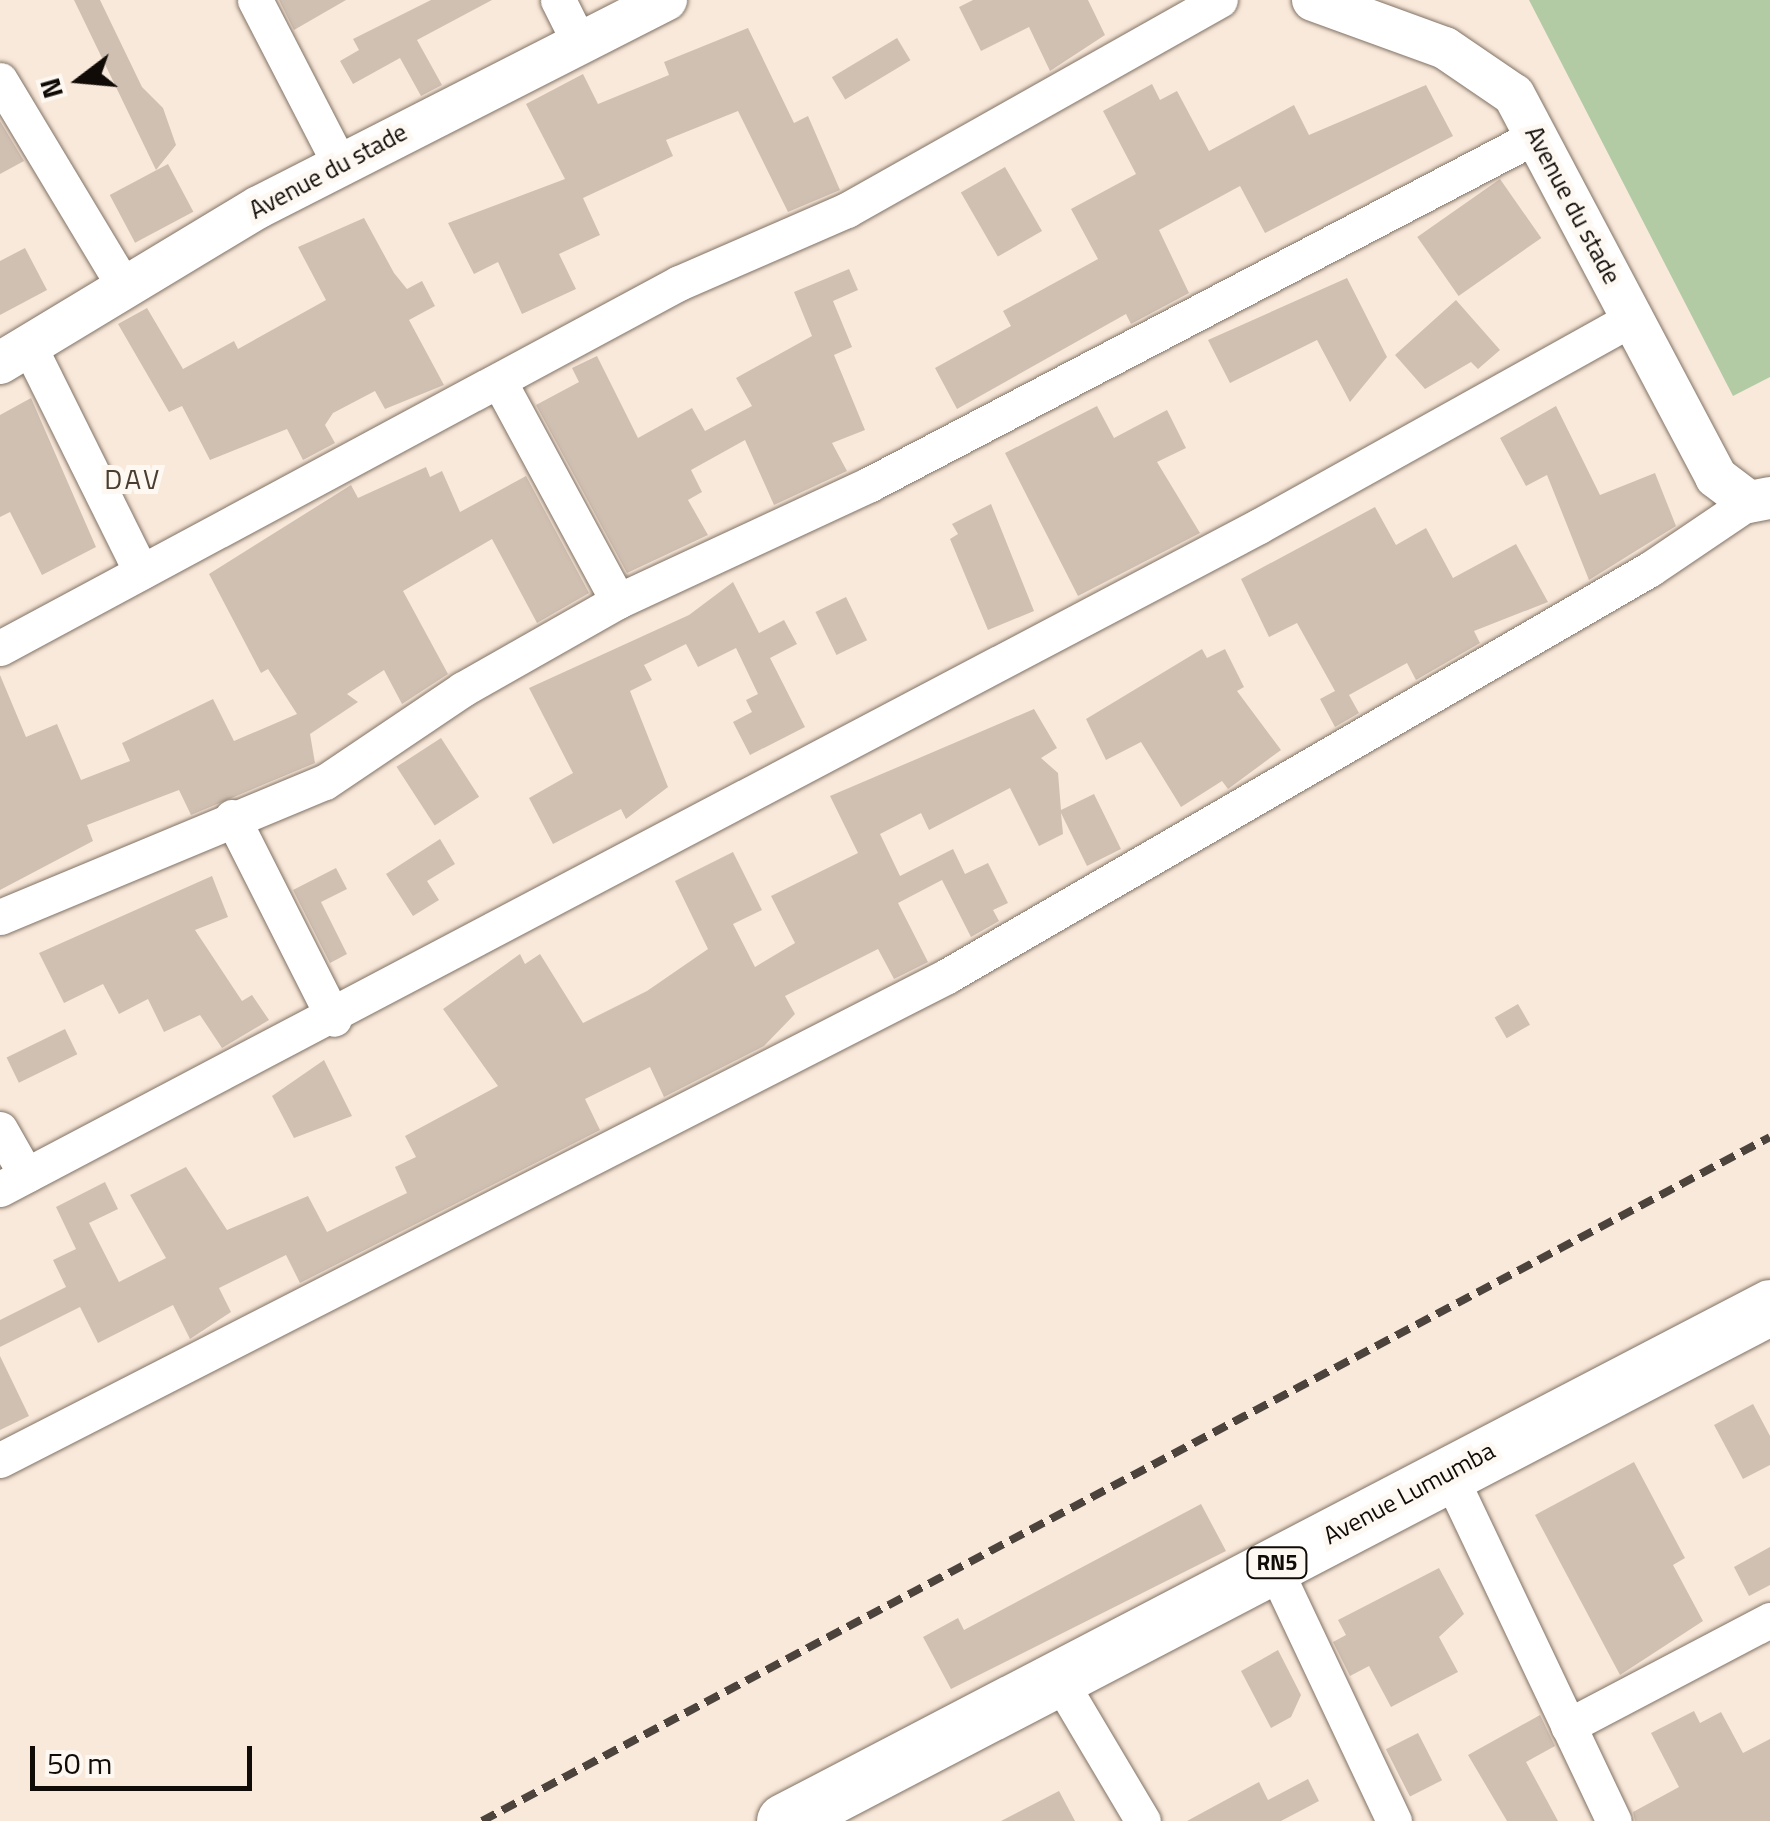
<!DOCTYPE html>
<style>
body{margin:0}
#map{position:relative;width:1770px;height:1821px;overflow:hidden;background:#f9e9da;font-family:"Titillium Web",sans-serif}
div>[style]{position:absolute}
.green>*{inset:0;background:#b2cba4}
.building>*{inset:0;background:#d0c0b2;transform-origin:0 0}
.roads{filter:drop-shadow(0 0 2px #817265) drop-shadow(0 0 2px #817265)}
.minor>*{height:35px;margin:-17.5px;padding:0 17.5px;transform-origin:17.5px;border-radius:17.5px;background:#fff}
.tertiary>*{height:42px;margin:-21px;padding:0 21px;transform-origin:21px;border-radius:21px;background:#fff}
.trunk>*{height:55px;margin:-27.5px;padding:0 27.5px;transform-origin:27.5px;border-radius:27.5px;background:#fff}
.rail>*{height:8px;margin-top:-4px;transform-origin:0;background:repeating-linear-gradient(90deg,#4b433c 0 15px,transparent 0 23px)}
span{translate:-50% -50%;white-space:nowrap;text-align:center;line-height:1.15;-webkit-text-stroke:10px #fef8f2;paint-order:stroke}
.shield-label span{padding:2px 8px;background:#fef8f2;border:2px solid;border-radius:8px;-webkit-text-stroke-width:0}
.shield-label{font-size:22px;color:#100b06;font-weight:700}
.street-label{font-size:25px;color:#100b06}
.neighbourhood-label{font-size:28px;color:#493c30;letter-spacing:2.5px}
.north{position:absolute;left:30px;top:30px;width:100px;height:100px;-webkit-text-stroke:8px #fef8f2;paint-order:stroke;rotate:254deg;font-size:28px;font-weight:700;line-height:40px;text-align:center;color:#100b06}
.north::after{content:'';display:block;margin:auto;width:35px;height:45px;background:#100b06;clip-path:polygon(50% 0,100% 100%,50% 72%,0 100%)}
.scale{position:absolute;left:30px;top:1746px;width:222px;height:45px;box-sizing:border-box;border:5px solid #100b06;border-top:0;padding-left:12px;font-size:30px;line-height:35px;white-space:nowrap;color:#100b06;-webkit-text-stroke:8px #fef8f2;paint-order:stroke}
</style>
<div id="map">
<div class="green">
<div style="clip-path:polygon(1529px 0,1770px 0,1770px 377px,1733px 396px)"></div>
</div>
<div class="building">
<div style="clip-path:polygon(74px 0,100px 0,142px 87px,163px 108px,176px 145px,156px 170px)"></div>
<div style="clip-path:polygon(279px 0,346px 0,294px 30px)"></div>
<div style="clip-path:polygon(431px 0,492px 0,417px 40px,442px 85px,421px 96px,400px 58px,353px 84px,340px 61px,359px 50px,353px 39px)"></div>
<div style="clip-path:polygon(973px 0,1088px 0,1105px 35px,1050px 71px,1029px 27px,981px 51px,959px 7px)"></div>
<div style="clip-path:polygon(748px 28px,794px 123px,808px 116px,840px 190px,788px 212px,738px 111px,666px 140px,673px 156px,583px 198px,600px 235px,559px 254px,576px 289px,522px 314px,498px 262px,474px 274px,448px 223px,565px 179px,526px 104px,583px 74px,598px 104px,669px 75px,664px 62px)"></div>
<div style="left:897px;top:38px;width:26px;height:76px;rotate:59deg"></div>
<div style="clip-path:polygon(1152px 84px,1160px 100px,1177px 91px,1209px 151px,1294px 105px,1309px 135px,1426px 85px,1453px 136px,1265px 233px,1240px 186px,1159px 230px,1189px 293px,1131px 324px,1126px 314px,957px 409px,935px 368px,1011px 326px,1003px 311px,1098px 259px,1071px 209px,1136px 174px,1103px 111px)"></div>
<div style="clip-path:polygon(0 121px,24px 161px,0 174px)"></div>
<div style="left:168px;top:164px;width:54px;height:66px;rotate:62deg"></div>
<div style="left:1005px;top:167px;width:74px;height:51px;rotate:60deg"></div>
<div style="left:1500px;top:179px;width:72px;height:101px;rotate:55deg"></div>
<div style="clip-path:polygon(364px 218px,394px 273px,407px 289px,422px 281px,435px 306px,409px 320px,444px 385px,385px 409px,375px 391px,333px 413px,325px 425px,335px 443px,303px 460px,287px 429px,210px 460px,182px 406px,169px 412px,118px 324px,147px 308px,183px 369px,234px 341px,238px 349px,326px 300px,298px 247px)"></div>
<div style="clip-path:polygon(25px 248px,47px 290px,0 315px,0 261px)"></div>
<div style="clip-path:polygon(849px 269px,858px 290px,833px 301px,852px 347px,834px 355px,865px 430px,832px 443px,847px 471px,774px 505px,745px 440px,691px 470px,702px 492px,688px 500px,708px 535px,627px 573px,536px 405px,579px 382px,572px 368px,597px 356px,638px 438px,692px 408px,705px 431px,752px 406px,736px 378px,812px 336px,794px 292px)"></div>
<div style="clip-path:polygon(1347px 278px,1387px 357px,1350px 402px,1317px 340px,1230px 383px,1208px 340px)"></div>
<div style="clip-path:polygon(1456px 300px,1500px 350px,1478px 369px,1471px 362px,1425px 389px,1395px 355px)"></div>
<div style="clip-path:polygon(31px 398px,96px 547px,42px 575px,10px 512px,0 517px,0 415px)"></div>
<div style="clip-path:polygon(1097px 406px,1114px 438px,1167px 410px,1186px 448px,1157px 462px,1200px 533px,1078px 596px,1005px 453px)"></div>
<div style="clip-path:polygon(1556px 406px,1600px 495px,1655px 473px,1676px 526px,1589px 580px,1547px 475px,1526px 486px,1500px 438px)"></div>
<div style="clip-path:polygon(426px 467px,430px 477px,442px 471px,460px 512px,526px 476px,589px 593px,537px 623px,492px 539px,403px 591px,448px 674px,402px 704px,384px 670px,347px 694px,358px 702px,310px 734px,315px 763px,191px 815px,179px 790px,87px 825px,93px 841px,0 890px,0 675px,26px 737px,57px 724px,81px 780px,130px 761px,122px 743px,213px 699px,234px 741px,297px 714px,268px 669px,261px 673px,209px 574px,351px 485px,358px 498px)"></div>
<div style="clip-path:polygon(991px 504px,1034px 611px,988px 630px,950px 539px,958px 534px,952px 524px)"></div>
<div style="clip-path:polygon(1375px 507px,1396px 545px,1426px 528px,1453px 578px,1516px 544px,1548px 602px,1474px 631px,1480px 643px,1416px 680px,1407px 663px,1349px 695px,1359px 713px,1335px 727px,1320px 699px,1335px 691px,1297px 623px,1269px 637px,1241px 579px)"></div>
<div style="clip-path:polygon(733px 582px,759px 633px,784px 620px,797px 644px,770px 658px,805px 727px,750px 755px,733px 722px,752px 712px,746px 700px,758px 694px,736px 648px,698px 667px,686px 644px,644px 665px,652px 680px,630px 691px,668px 787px,626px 819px,621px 809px,553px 844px,529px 798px,573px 773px,529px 688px,689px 615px)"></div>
<div style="left:846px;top:597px;width:48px;height:34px;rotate:64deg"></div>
<div style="clip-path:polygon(1202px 649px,1207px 658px,1225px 649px,1244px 687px,1237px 691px,1281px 750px,1228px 789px,1222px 781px,1181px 807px,1141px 742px,1106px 760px,1086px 719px)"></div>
<div style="clip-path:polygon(1034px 709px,1057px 748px,1041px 758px,1058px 773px,1061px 810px,1094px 794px,1121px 849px,1087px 866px,1061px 813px,1063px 834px,1039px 846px,1010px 788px,929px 830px,921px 813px,880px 834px,900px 876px,953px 849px,965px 874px,988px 863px,1008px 903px,993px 910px,999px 921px,971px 937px,942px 880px,898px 903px,928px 962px,894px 979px,878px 949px,785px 996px,795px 1014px,764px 1046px,664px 1097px,650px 1067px,585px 1099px,600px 1130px,300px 1283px,286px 1255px,219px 1288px,231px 1312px,190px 1339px,173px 1305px,98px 1343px,80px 1307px,0 1347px,0 1320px,66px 1287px,53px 1260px,76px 1249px,56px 1207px,105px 1182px,118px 1209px,89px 1223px,119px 1282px,166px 1258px,130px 1195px,186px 1167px,227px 1230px,308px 1196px,327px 1232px,407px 1193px,395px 1167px,416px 1157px,405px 1136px,498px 1086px,443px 1009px,520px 954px,525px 964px,540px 954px,583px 1023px,647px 991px,708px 949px,675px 881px,733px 852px,762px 910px,733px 924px,755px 967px,795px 943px,771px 896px,858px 853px,830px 796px)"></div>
<div style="left:441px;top:738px;width:70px;height:53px;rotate:57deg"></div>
<div style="clip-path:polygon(440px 839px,455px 864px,427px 881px,439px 900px,413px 916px,386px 874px)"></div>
<div style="clip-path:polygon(336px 868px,347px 889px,321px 902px,347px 954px,330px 963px,293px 890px)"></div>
<div style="clip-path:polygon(212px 876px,228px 917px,195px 930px,242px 1001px,252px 995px,269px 1020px,222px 1048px,200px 1015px,164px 1032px,148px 999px,119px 1014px,103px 984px,64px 1003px,39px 953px)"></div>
<div style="left:1518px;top:1004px;width:24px;height:27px;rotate:60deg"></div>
<div style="left:65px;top:1029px;width:28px;height:65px;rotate:64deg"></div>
<div style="clip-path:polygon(324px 1060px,352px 1116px,294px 1138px,272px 1096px)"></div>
<div style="clip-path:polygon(0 1356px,29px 1416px,0 1430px)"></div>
<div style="clip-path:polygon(1753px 1404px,1770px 1436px,1770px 1465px,1743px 1479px,1714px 1425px)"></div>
<div style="clip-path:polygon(1634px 1462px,1685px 1558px,1673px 1565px,1703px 1621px,1620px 1675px,1535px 1515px)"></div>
<div style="clip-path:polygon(1201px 1504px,1226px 1551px,951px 1689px,923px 1637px,958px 1618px,964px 1630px)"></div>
<div style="clip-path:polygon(1770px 1547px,1770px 1585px,1749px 1596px,1734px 1567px)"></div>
<div style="clip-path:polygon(1439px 1568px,1464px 1614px,1439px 1637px,1458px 1672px,1391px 1707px,1369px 1666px,1350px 1676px,1333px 1642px,1346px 1635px,1338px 1620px)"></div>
<div style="clip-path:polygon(1278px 1650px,1301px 1695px,1291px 1717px,1271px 1728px,1241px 1671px)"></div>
<div style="clip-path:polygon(1694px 1711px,1700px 1723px,1721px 1712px,1743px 1753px,1770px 1739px,1770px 1821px,1635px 1821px,1633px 1812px,1679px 1787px,1651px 1733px)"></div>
<div style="clip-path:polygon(1540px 1715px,1555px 1746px,1526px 1762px,1558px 1821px,1507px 1821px,1468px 1755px)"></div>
<div style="left:1418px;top:1733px;width:53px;height:36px;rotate:63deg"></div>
<div style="clip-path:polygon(1308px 1779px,1319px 1801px,1281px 1821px,1187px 1821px,1259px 1782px,1268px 1800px)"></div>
<div style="clip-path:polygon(1059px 1791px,1075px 1821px,1001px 1821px)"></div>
</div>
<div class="roads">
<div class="minor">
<div style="left:255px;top:0;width:186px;rotate:62.7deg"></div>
<div style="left:558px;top:0;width:45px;rotate:63.4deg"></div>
<div style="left:0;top:80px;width:240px;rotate:59deg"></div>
<div style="left:29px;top:346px;width:252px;rotate:63.6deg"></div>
<div style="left:500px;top:383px;width:248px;rotate:61.6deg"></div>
<div style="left:0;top:648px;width:771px;rotate:-28.26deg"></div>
<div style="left:679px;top:283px;width:183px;rotate:-23.5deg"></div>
<div style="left:847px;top:210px;width:428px;rotate:-29.4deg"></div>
<div style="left:232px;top:817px;width:226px;rotate:63.2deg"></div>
<div style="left:0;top:917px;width:352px;rotate:-22.6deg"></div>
<div style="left:325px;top:782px;width:166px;rotate:-34deg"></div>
<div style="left:463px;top:689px;width:178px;rotate:-29.6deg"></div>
<div style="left:618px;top:601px;width:278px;rotate:-24.9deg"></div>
<div style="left:870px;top:484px;width:751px;rotate:-27.59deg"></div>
<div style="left:0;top:1129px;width:53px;rotate:60.5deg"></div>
<div style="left:0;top:1189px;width:1423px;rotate:-27.77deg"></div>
<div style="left:1259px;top:526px;width:428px;rotate:-29.1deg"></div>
<div style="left:0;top:1460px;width:1064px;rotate:-27.07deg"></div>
<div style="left:947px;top:976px;width:812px;rotate:-30.07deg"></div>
<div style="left:1650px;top:569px;width:120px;rotate:-34.1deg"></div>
<div style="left:1448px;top:1472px;width:386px;rotate:64.6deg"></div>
<div style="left:1273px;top:1565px;width:283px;rotate:64.7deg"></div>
<div style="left:1058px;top:1678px;width:166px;rotate:59.3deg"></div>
<div style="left:1568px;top:1726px;width:228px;rotate:-27.7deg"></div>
</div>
<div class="tertiary">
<div style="left:1313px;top:0;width:140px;rotate:20deg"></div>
<div style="left:1445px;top:48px;width:83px;rotate:34.3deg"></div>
<div style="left:1514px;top:95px;width:432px;rotate:62.1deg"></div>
<div style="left:1716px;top:477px;width:41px;rotate:37.1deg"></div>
<div style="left:1749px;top:502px;width:21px;rotate:-11deg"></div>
<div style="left:0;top:363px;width:302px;rotate:-31.1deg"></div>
<div style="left:259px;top:207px;width:457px;rotate:-27deg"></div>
</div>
<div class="trunk">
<div style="left:784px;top:1821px;width:1112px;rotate:-27.53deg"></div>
</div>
</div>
<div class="rail">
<div style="left:482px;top:1821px;width:1458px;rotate:-27.97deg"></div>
</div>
<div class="shield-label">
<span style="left:1277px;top:1563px">RN5</span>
</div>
<div class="street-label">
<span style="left:328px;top:171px;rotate:-28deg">Avenue du stade</span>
<span style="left:1573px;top:205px;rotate:62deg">Avenue du stade</span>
<span style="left:1409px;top:1493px;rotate:-28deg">Avenue Lumumba</span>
</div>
<div class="neighbourhood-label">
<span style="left:133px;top:479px">DAV</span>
</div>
<div class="north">N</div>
<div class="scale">50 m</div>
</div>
